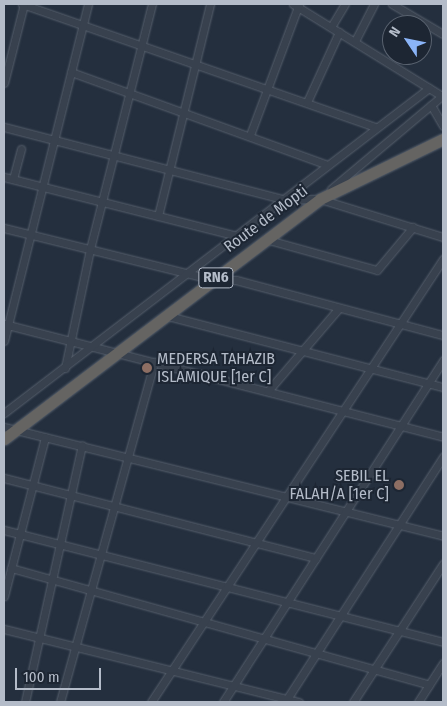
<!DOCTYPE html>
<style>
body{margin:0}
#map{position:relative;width:447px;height:706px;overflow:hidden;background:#242f3e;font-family:"Fira Sans Condensed",sans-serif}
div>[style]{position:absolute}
.roads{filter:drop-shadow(0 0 1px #565f6c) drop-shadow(0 0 1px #565f6c)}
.minor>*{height:7px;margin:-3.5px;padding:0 3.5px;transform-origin:3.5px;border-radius:3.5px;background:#38414e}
.trunk>*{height:11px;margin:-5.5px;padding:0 5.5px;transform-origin:5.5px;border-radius:5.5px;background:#656462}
.dots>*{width:14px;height:14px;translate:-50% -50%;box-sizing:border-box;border:2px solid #1d2633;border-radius:50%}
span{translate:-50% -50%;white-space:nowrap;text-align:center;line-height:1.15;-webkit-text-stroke:4px #1d2633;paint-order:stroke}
.shield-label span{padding:1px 4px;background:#1d2633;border:1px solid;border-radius:4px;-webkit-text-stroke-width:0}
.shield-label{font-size:15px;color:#b4bcc9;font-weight:700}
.street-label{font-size:16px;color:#b4bcc9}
.poi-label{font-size:16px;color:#b4bcc9}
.left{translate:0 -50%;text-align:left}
.right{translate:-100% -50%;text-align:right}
.frame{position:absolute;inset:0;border:5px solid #b4bcc9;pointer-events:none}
.north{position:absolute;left:382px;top:15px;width:50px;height:50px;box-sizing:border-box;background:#1d2633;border:1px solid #59626f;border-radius:50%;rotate:304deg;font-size:14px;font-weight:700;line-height:20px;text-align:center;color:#b4bcc9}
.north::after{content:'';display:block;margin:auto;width:18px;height:22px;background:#8ab4f8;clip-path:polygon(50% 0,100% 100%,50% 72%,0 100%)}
.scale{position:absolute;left:15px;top:668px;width:86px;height:22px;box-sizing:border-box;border:2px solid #b4bcc9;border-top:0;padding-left:6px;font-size:15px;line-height:18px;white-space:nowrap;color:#b4bcc9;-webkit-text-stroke:4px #1d2633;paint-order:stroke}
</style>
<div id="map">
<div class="roads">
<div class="minor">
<div style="left:22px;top:4px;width:374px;rotate:19.2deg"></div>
<div style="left:293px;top:4px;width:175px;rotate:31.7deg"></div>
<div style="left:392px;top:4px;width:59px;rotate:30.5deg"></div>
<div style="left:331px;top:27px;width:27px;rotate:-59deg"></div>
<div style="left:355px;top:41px;width:42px;rotate:-62.8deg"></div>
<div style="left:71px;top:72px;width:273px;rotate:19.9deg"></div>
<div style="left:4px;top:83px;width:81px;rotate:-75.8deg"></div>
<div style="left:307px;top:102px;width:77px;rotate:-65.4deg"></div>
<div style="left:431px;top:105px;width:24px;rotate:60deg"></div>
<div style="left:4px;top:127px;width:292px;rotate:14.5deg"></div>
<div style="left:287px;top:200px;width:33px;rotate:-2deg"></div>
<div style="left:320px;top:199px;width:129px;rotate:17.2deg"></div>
<div style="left:250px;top:135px;width:140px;rotate:-69.5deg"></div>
<div style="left:4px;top:177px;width:240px;rotate:14.2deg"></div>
<div style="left:13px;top:179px;width:31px;rotate:-75deg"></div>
<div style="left:331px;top:189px;width:146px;rotate:-40deg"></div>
<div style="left:158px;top:216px;width:218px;rotate:-76.2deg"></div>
<div style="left:4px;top:228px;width:216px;rotate:13.9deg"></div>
<div style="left:214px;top:280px;width:22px"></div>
<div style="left:236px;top:280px;width:214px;rotate:14.9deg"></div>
<div style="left:265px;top:239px;width:116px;rotate:15.5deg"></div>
<div style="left:377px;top:270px;width:56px;rotate:-50.1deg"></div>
<div style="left:168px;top:316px;width:284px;rotate:14.5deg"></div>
<div style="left:4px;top:324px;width:453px;rotate:14.4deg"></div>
<div style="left:4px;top:341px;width:347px;rotate:-76deg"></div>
<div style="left:65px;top:368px;width:122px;rotate:-78.1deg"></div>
<div style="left:90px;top:249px;width:253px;rotate:-75.8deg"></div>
<div style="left:268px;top:391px;width:108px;rotate:-49.5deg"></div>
<div style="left:4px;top:413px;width:535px;rotate:-37.41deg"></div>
<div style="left:4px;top:427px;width:452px;rotate:13.9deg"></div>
<div style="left:4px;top:478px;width:322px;rotate:14.4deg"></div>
<div style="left:4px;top:530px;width:453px;rotate:14.3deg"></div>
<div style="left:11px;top:568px;width:434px;rotate:15.6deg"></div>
<div style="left:4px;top:596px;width:164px;rotate:-75.5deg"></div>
<div style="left:4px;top:629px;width:304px;rotate:13.9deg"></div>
<div style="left:25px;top:702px;width:263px;rotate:-77.5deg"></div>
<div style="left:60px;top:702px;width:353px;rotate:-74.5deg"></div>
<div style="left:151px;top:702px;width:531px;rotate:-56.61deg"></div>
<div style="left:223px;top:702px;width:407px;rotate:-57.2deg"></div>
<div style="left:285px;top:702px;width:292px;rotate:-57.2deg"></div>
<div style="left:353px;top:702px;width:165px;rotate:-56.9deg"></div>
<div style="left:418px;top:702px;width:46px;rotate:-57.3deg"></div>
</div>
<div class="trunk">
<div style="left:4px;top:439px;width:397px;rotate:-37.2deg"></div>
<div style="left:320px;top:199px;width:137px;rotate:-26deg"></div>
</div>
</div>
<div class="dots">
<div style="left:147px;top:368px;background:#8d6e63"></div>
<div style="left:399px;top:485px;background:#8d6e63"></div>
</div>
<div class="shield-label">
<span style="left:216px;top:278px">RN6</span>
</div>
<div class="street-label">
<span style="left:266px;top:219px;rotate:-37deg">Route de Mopti</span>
</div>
<div class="poi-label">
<span class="left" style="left:157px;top:368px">MEDERSA TAHAZIB<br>ISLAMIQUE [1er C]</span>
<span class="right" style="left:389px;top:485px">SEBIL EL<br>FALAH/A [1er C]</span>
</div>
<div class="frame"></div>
<div class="north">N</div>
<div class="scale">100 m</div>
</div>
